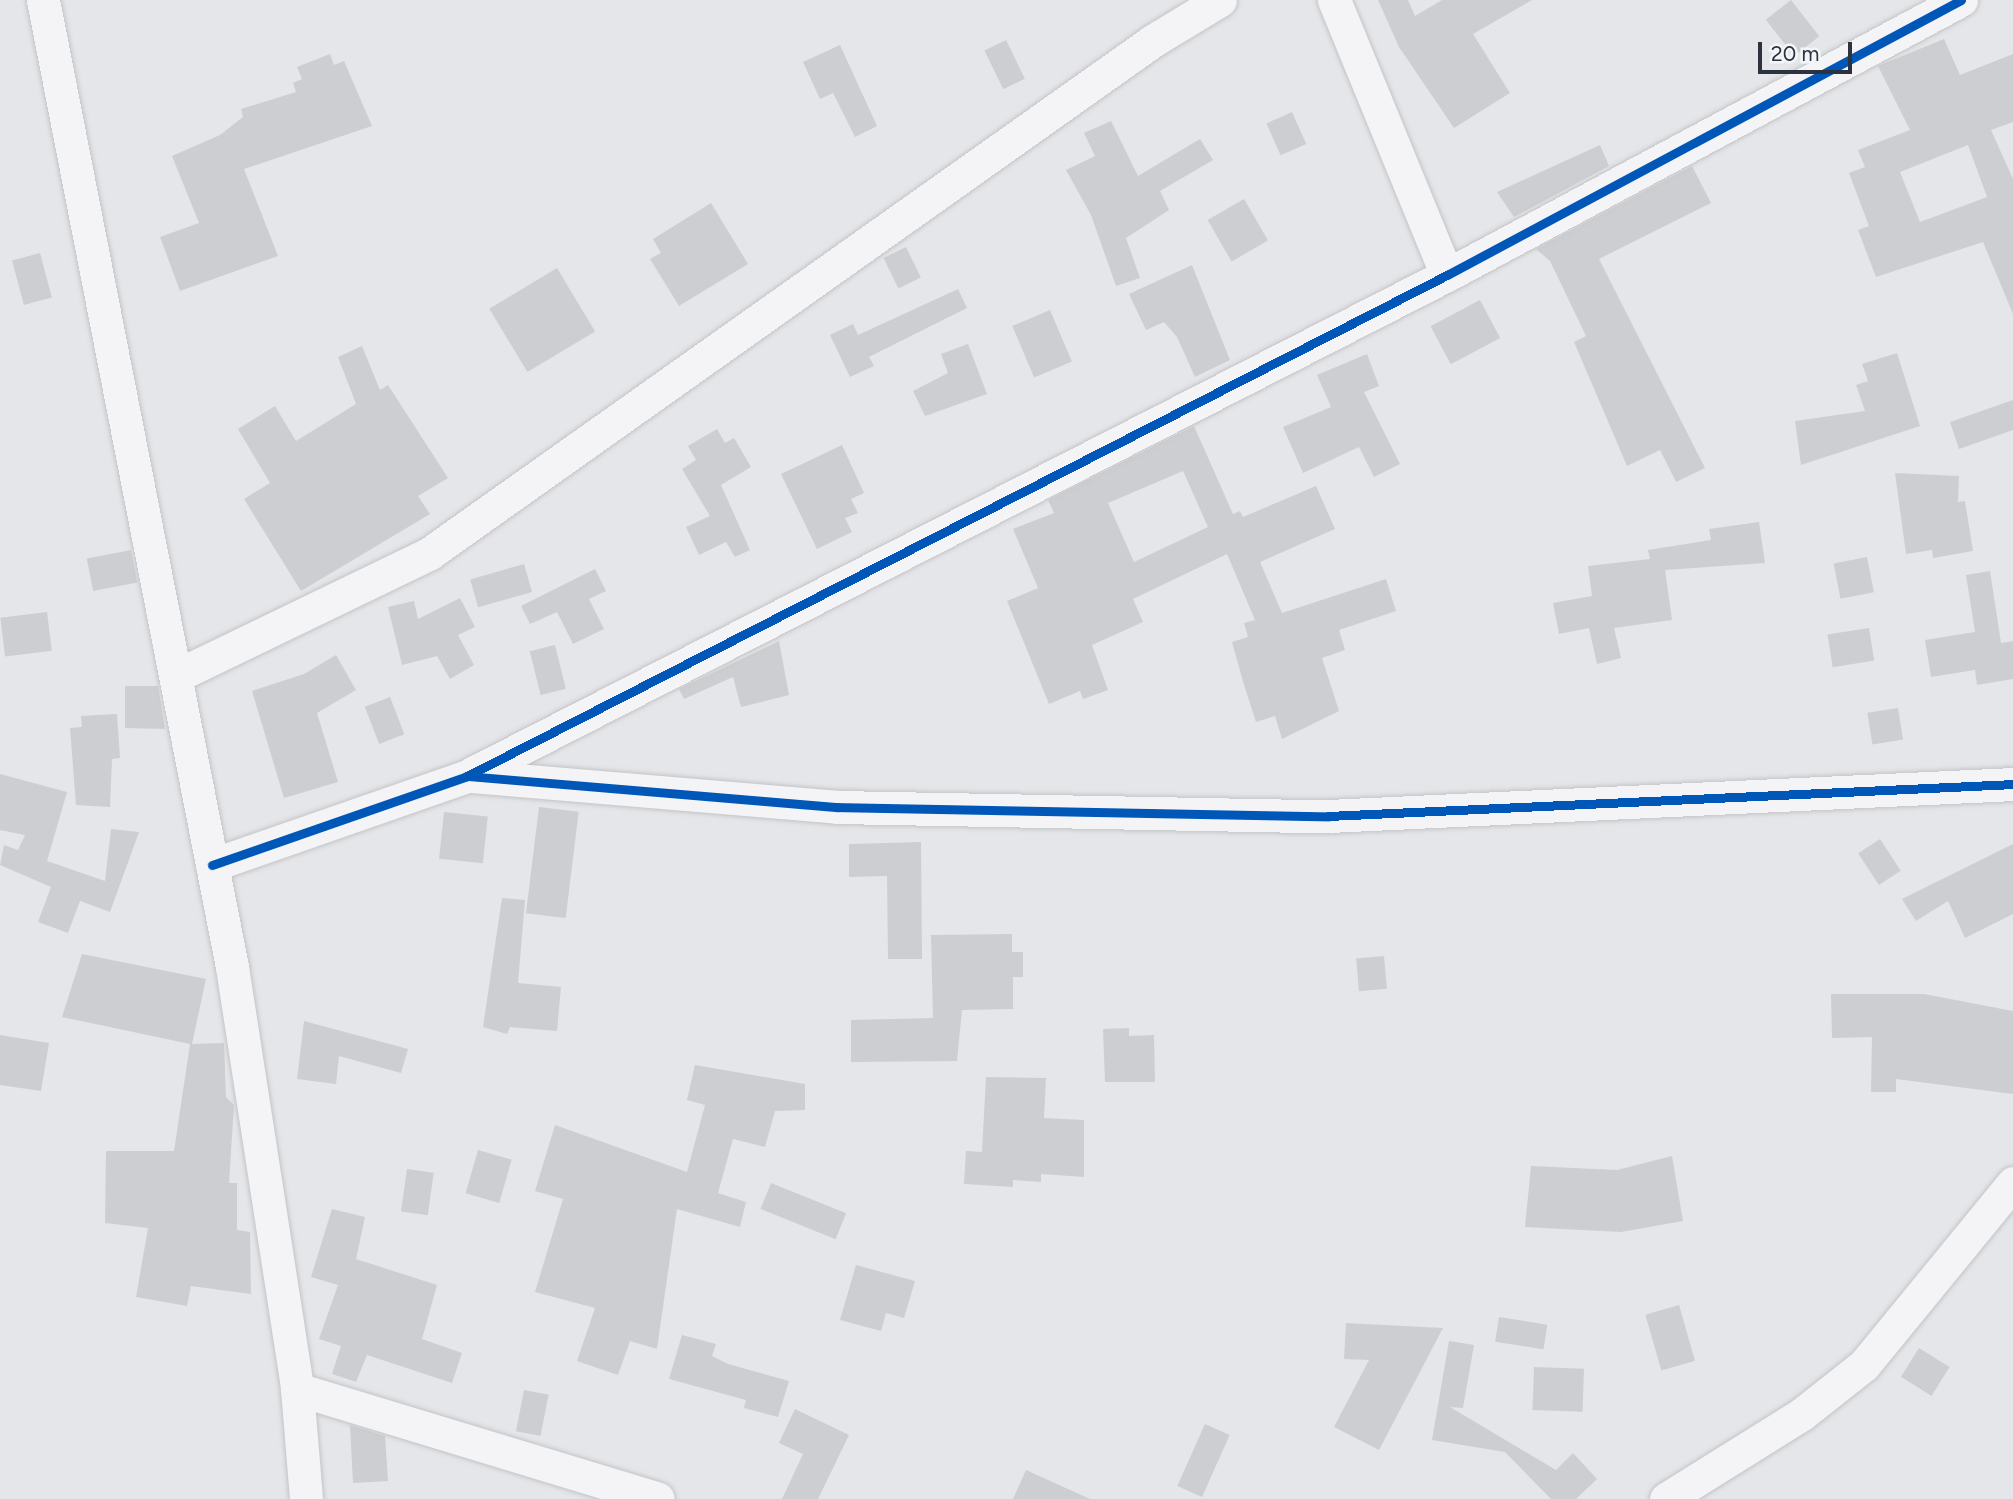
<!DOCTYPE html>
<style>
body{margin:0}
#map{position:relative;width:2013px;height:1499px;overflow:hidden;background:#e5e6e9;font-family:Figtree,sans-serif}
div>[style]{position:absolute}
.building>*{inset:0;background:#cdced1;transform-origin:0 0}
.roads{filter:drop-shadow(0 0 2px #c3c4c7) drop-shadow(0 0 2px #c3c4c7)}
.minor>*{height:33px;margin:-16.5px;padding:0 16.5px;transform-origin:16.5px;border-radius:16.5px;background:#f4f4f6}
.cycleway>*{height:9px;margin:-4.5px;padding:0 4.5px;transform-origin:4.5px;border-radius:4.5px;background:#0057b8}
span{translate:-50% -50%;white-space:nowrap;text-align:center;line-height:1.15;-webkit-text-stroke:5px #f3f5f8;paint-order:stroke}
.scale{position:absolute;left:1758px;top:42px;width:94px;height:32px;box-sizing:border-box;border:4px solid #2d3241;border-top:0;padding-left:9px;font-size:21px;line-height:24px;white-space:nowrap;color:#2d3241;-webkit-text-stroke:5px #f3f5f8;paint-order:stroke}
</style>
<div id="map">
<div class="building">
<div style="clip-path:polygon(1378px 0,1408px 0,1415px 16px,1442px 0,1532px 0,1473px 34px,1510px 93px,1454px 128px,1399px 47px)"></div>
<div style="left:1791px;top:0;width:46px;height:32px;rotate:52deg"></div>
<div style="clip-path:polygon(evenodd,1944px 39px,1960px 75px,2013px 54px,2013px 122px,1991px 130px,2013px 179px,2013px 314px,1983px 242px,1876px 277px,1858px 230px,1869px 226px,1849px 173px,1865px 167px,1858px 150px,1910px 130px,1878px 66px,1944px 39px,1968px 145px,1987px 197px,1920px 222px,1900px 172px,1968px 145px)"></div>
<div style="left:1006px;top:40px;width:43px;height:24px;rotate:64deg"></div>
<div style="clip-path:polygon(840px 45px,877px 126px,855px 137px,833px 93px,820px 99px,803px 62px)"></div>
<div style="clip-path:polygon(330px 54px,334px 65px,344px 61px,372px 126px,244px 169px,278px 256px,180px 291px,160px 237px,199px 223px,172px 156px,220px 135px,243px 117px,241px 109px,296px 92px,293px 83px,302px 79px,297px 67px)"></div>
<div style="left:1292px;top:112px;width:35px;height:28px;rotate:66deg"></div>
<div style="clip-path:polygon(1111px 121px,1138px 176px,1200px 139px,1213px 160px,1160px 191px,1169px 210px,1126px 238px,1140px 278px,1116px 286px,1091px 215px,1066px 170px,1095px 156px,1084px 133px)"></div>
<div style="clip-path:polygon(1600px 145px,1609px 166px,1514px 217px,1497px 192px)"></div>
<div style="clip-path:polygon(1692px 166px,1711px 203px,1599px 259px,1705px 468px,1676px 482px,1660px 450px,1627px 466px,1574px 342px,1586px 336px,1550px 261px,1536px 249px)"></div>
<div style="left:1244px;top:199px;width:48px;height:42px;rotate:60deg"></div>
<div style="clip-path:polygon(711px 203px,748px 264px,679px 306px,650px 259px,661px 253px,653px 239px)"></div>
<div style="left:906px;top:247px;width:34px;height:25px;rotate:64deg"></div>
<div style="left:40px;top:253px;width:46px;height:29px;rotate:75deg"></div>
<div style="clip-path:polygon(1192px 265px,1230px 360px,1195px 377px,1177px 337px,1164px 322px,1146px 330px,1129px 294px)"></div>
<div style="left:557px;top:268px;width:74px;height:79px;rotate:59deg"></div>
<div style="clip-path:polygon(958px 289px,967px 308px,869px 357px,874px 366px,850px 377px,830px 335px,853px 324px,858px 335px)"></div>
<div style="left:1480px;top:300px;width:43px;height:56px;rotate:62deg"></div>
<div style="left:1050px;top:310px;width:56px;height:41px;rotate:67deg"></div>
<div style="clip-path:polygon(968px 344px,987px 394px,925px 416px,913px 391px,948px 373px,941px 354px)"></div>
<div style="clip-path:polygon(362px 346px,380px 390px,388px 385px,448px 478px,418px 496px,430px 514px,301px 591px,244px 499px,270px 483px,238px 429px,275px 406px,296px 441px,356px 404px,338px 357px)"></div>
<div style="clip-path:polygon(1897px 353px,1920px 426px,1801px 465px,1795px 421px,1865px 411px,1856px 385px,1868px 381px,1862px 364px)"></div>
<div style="clip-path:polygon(1367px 354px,1379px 386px,1364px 392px,1400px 464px,1374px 477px,1359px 447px,1303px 473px,1283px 427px,1331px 407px,1317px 375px)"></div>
<div style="clip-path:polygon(2013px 400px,2013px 430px,1959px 449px,1950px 422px)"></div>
<div style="clip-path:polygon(evenodd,1194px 426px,1233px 514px,1240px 511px,1243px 517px,1316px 486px,1335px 529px,1260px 562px,1282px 613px,1386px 579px,1396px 611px,1339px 630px,1345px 650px,1322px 658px,1339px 711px,1282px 739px,1275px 716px,1256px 722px,1244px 685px,1232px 642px,1248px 637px,1244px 623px,1255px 620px,1227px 554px,1133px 599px,1143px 622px,1092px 645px,1108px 690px,1083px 699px,1080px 691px,1049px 704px,1007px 601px,1038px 588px,1013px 529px,1054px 513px,1048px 500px,1194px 426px,1183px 471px,1208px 527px,1134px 562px,1108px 503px,1183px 471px)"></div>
<div style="clip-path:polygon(717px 429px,725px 443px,734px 438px,751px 467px,721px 485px,750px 550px,735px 557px,726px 542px,699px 555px,686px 527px,710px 516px,682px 469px,696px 460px,688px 446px)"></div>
<div style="clip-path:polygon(842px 445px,864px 493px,851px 499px,858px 513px,845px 518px,852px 532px,817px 549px,781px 474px)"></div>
<div style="clip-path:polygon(1895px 473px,1959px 476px,1958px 502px,1965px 501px,1973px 551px,1933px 558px,1932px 550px,1906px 554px)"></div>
<div style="clip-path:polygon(1759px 522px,1765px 563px,1665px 570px,1672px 620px,1614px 628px,1621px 658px,1597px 664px,1589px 628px,1559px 634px,1553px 603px,1592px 596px,1588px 566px,1650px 559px,1648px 550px,1711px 540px,1709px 529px)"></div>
<div style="left:131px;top:550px;width:33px;height:45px;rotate:79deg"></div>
<div style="left:1867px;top:557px;width:36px;height:34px;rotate:79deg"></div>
<div style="left:524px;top:564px;width:29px;height:56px;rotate:74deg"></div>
<div style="clip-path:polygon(595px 569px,606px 591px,589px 599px,604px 629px,573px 644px,557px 612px,530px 624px,521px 606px)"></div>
<div style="clip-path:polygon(1990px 571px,2001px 643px,2013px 641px,2013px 679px,1977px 685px,1975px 670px,1931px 677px,1925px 640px,1975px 632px,1966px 575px)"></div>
<div style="clip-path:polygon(460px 598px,475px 627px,458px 635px,474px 665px,450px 679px,437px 656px,402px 665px,388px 607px,414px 601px,418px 619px)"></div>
<div style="left:47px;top:612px;width:39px;height:47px;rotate:83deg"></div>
<div style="left:1869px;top:628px;width:33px;height:42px;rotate:81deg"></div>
<div style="clip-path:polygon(779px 641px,789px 695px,741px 707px,733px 677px,684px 699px,679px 689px)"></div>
<div style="left:555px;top:645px;width:45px;height:26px;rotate:76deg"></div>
<div style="clip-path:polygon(336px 655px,356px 690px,317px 713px,338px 782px,284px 798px,252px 691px,304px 674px)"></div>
<div style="clip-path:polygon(125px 686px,158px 686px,165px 729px,125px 728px)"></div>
<div style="left:390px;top:697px;width:40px;height:27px;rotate:69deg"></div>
<div style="left:1898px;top:708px;width:32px;height:31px;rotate:81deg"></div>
<div style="clip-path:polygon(117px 714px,120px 758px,112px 759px,110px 807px,76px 805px,70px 728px,82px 727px,81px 716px)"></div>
<div style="clip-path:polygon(0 774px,67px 792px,47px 861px,105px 881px,111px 829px,139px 832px,110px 912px,80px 901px,68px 933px,38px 922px,51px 887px,0 865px,4px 845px,18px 850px,25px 835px,0 830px)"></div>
<div style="left:539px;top:807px;width:40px;height:107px;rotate:7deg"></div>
<div style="left:444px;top:812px;width:44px;height:47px;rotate:6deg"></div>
<div style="left:1880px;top:839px;width:38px;height:26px;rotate:57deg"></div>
<div style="clip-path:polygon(921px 842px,922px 959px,888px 959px,887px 876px,849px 877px,849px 844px)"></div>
<div style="clip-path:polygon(2013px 844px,2013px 914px,1965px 938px,1948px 901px,1916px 921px,1902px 899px)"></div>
<div style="clip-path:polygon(502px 898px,525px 900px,518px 983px,561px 987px,557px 1031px,510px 1027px,507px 1034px,483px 1027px)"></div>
<div style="clip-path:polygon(1012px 934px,1012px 952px,1023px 952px,1023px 977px,1013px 977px,1013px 1009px,962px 1010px,957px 1061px,851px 1062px,851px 1020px,933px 1018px,931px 935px)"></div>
<div style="clip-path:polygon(82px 954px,206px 979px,192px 1044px,224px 1043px,226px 1097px,234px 1105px,229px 1183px,237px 1183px,237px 1230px,250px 1232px,251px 1294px,191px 1286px,187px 1306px,136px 1297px,148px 1228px,105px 1223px,106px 1151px,174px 1151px,190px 1044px,62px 1017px)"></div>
<div style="left:1384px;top:956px;width:33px;height:28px;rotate:85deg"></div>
<div style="clip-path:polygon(1831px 994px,1924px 994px,2013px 1011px,2013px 1094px,1896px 1079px,1896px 1092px,1871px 1092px,1872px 1037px,1832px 1038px)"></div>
<div style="clip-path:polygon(304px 1021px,408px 1049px,401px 1073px,339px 1056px,336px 1084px,297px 1079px)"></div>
<div style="clip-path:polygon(1129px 1028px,1129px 1036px,1154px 1035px,1155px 1082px,1105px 1082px,1103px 1029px)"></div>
<div style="clip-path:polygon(0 1035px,49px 1043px,41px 1091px,0 1085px)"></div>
<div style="clip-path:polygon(695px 1065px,805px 1084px,805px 1110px,775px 1111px,765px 1147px,733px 1139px,718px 1193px,746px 1202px,740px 1227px,677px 1209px,657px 1349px,630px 1341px,618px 1375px,577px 1361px,595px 1308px,535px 1292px,563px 1199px,535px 1191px,555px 1125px,687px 1172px,705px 1105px,687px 1100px)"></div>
<div style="clip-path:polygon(986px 1077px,1046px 1078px,1044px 1118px,1084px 1120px,1084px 1177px,1041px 1174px,1041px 1182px,1013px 1180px,1013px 1187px,964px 1184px,966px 1151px,982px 1152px)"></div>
<div style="left:478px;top:1150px;width:35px;height:45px;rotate:16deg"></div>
<div style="clip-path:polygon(1672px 1156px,1683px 1221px,1621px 1232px,1525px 1227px,1531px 1166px,1617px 1170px)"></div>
<div style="left:407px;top:1169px;width:27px;height:43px;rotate:8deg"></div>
<div style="left:771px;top:1183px;width:81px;height:28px;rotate:22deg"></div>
<div style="clip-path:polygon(332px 1209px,365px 1217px,356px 1259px,437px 1285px,422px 1339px,462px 1353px,452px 1383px,367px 1355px,356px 1382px,332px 1374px,341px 1346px,319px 1339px,338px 1285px,311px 1277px)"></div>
<div style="clip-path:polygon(856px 1265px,915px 1281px,904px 1318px,886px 1313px,881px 1331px,840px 1320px)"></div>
<div style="left:1679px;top:1305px;width:58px;height:35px;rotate:74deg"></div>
<div style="left:1499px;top:1317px;width:49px;height:25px;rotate:9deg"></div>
<div style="clip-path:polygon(1346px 1323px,1443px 1328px,1379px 1450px,1334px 1427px,1369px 1360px,1344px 1359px)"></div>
<div style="clip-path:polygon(682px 1335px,716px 1344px,712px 1356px,728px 1364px,789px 1381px,778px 1417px,744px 1408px,746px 1400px,669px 1379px)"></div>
<div style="clip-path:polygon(1449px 1341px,1474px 1345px,1463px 1408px,1450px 1407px,1556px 1470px,1573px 1453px,1597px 1479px,1576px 1499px,1551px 1499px,1505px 1452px,1432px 1440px)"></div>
<div style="left:1919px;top:1348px;width:36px;height:34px;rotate:32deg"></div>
<div style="left:1534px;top:1367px;width:50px;height:43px;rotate:2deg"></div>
<div style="left:524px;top:1390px;width:25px;height:42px;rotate:11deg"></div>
<div style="clip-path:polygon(795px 1409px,849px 1435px,818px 1499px,782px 1499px,803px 1454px,779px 1443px)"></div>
<div style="left:1205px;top:1424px;width:27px;height:68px;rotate:24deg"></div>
<div style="clip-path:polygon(350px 1425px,385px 1436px,388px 1481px,353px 1483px)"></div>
<div style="clip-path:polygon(1026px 1470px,1090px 1499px,1013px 1499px)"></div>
</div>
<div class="roads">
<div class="minor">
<div style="left:43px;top:0;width:985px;rotate:78.94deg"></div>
<div style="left:232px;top:967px;width:427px;rotate:81.2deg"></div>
<div style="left:297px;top:1389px;width:110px;rotate:85.3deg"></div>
<div style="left:1334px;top:0;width:297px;rotate:67.7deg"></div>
<div style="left:176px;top:676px;width:282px;rotate:-25.8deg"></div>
<div style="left:430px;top:553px;width:887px;rotate:-35.32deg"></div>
<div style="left:1154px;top:40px;width:77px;rotate:-31.2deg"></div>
<div style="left:470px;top:776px;width:368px;rotate:4.8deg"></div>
<div style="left:837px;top:807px;width:491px;rotate:1.1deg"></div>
<div style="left:1328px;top:816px;width:686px;rotate:-2.67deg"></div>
<div style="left:212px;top:865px;width:270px;rotate:-19.2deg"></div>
<div style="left:467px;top:776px;width:1101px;rotate:-27.08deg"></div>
<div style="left:1447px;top:275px;width:583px;rotate:-28.15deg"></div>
<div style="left:297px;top:1389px;width:377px;rotate:16.9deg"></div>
<div style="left:1666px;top:1499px;width:160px;rotate:-32deg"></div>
<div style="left:1802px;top:1414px;width:79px;rotate:-38.3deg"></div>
<div style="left:1864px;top:1365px;width:235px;rotate:-50.7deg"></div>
</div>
</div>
<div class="cycleway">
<div style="left:467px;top:776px;width:371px;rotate:4.8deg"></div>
<div style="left:837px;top:807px;width:491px;rotate:1.1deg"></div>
<div style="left:1328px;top:816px;width:686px;rotate:-2.67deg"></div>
<div style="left:212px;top:865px;width:270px;rotate:-19.2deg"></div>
<div style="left:467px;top:776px;width:1101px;rotate:-27.08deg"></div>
<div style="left:1447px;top:275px;width:583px;rotate:-28.15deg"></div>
</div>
<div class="scale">20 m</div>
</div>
